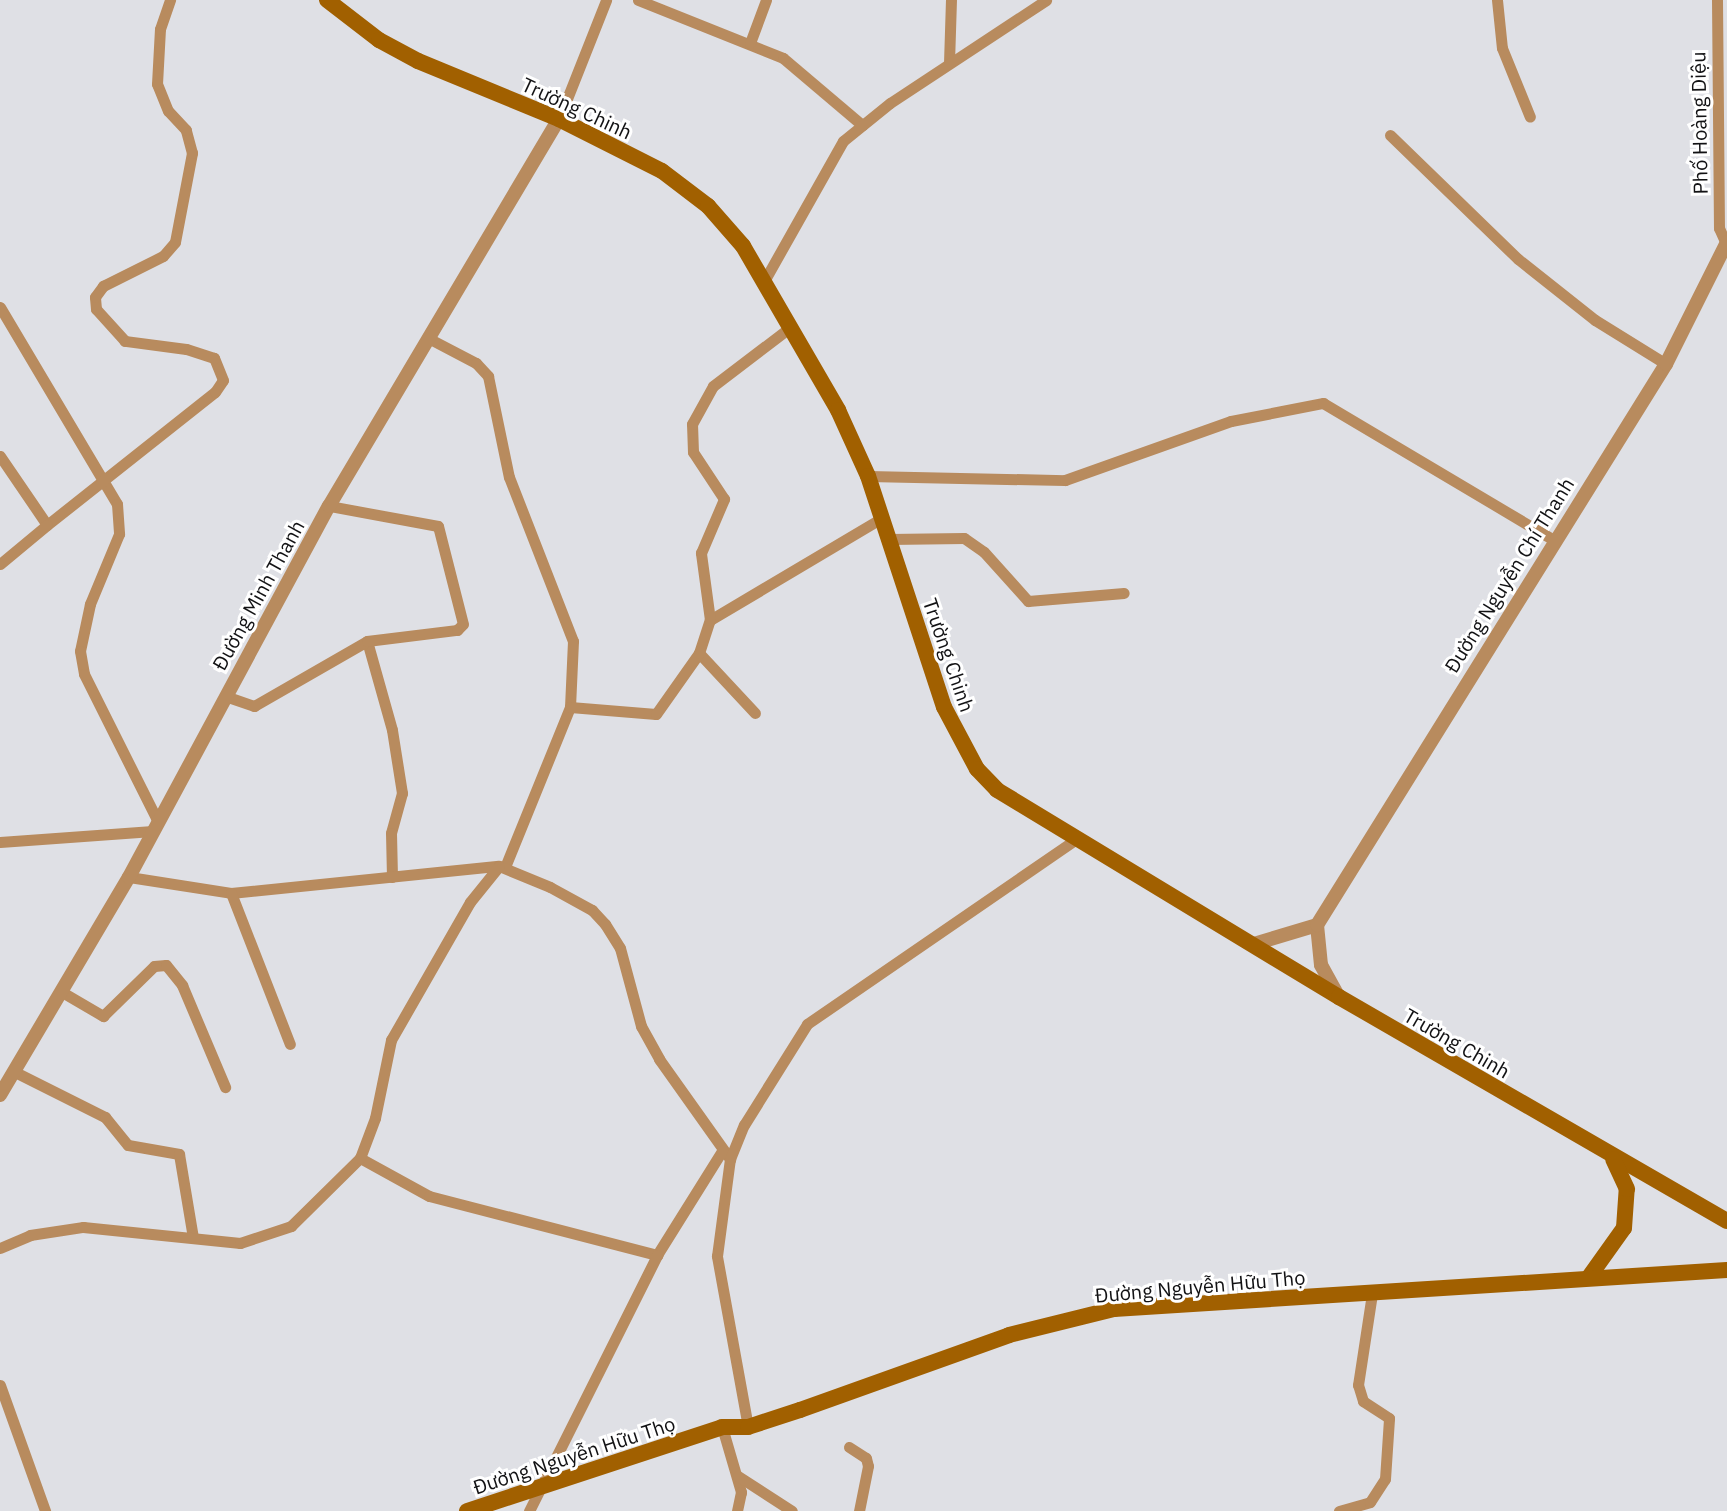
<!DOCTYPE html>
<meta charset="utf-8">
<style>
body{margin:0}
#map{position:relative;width:1727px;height:1511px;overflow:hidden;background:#dfe0e5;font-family:"IBM Plex Sans",sans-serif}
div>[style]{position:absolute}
.minor>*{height:11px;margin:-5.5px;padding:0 5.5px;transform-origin:5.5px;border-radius:5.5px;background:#b88b5e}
.tertiary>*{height:14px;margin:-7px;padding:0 7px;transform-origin:7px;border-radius:7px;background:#b88b5e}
.secondary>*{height:16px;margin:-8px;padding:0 8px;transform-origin:8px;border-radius:8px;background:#a16000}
span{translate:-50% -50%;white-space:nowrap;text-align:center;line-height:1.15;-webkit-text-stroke:6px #fff;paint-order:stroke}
.street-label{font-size:20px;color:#121214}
</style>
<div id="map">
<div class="minor">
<div style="left:638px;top:0;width:156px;rotate:21.8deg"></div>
<div style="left:783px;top:58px;width:104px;rotate:40.3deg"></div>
<div style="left:1497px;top:0;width:48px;rotate:84.1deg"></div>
<div style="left:1502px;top:48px;width:74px;rotate:67.9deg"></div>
<div style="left:1717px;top:0;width:228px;rotate:89.5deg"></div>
<div style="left:1719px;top:228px;width:17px;rotate:66deg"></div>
<div style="left:750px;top:43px;width:46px;rotate:-69.6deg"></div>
<div style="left:949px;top:63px;width:63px;rotate:-88.2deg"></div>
<div style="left:559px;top:119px;width:128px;rotate:-68.4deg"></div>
<div style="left:1390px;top:135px;width:178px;rotate:44.1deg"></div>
<div style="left:1518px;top:259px;width:98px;rotate:38.4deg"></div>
<div style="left:1595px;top:320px;width:84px;rotate:31.8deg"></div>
<div style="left:763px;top:283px;width:163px;rotate:-60.6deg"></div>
<div style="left:843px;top:141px;width:60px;rotate:-39deg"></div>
<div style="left:890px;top:103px;width:187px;rotate:-33.4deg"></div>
<div style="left:0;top:307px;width:229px;rotate:59.3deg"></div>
<div style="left:117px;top:504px;width:30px;rotate:86deg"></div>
<div style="left:119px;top:534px;width:76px;rotate:112.5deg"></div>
<div style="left:90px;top:604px;width:48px;rotate:102deg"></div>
<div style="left:80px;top:651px;width:23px;rotate:80deg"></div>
<div style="left:84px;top:674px;width:165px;rotate:63.4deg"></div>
<div style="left:430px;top:339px;width:52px;rotate:27.6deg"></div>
<div style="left:476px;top:363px;width:18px;rotate:47deg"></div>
<div style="left:488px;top:376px;width:103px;rotate:78.3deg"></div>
<div style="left:509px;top:477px;width:176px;rotate:68.7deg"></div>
<div style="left:573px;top:641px;width:66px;rotate:92.6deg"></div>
<div style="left:570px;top:707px;width:173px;rotate:112.1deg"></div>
<div style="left:0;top:456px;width:83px;rotate:55.7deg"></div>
<div style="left:47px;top:525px;width:214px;rotate:-38.4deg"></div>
<div style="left:215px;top:392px;width:14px;rotate:-56deg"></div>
<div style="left:223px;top:380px;width:24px;rotate:-112deg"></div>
<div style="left:214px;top:358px;width:29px;rotate:-162deg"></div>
<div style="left:186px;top:349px;width:62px;rotate:-172.5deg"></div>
<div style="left:125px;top:341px;width:43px;rotate:-132.2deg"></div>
<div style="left:96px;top:309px;width:12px;rotate:-95deg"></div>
<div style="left:95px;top:297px;width:14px;rotate:-54deg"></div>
<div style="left:103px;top:286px;width:67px;rotate:-26.6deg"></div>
<div style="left:163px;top:256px;width:18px;rotate:-49deg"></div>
<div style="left:175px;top:242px;width:91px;rotate:-79.2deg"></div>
<div style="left:192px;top:153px;width:24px;rotate:-105deg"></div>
<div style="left:186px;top:130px;width:26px;rotate:-133deg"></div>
<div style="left:168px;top:111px;width:29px;rotate:-112deg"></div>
<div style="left:157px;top:84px;width:55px;rotate:-86.9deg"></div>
<div style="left:160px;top:29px;width:31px;rotate:-71deg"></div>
<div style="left:868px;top:476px;width:197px;rotate:1.2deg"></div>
<div style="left:1065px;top:480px;width:176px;rotate:-19.6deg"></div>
<div style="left:1231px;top:421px;width:94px;rotate:-11.1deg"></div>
<div style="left:1323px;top:403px;width:269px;rotate:30.7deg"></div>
<div style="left:889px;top:539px;width:75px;rotate:-0.8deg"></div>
<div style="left:964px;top:538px;width:24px;rotate:35deg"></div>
<div style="left:984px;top:552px;width:66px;rotate:48.1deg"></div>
<div style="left:1028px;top:601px;width:96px;rotate:-4.8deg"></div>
<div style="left:0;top:564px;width:61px;rotate:-39.7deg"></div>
<div style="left:710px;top:620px;width:200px;rotate:-30.7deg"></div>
<div style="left:367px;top:641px;width:92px;rotate:74.3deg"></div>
<div style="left:392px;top:730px;width:64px;rotate:81deg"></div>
<div style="left:402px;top:793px;width:41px;rotate:105.4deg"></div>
<div style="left:391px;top:833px;width:44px;rotate:88.7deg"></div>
<div style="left:699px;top:653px;width:82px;rotate:47deg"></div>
<div style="left:225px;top:696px;width:31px;rotate:19deg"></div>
<div style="left:254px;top:706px;width:130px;rotate:-29.9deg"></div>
<div style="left:367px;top:641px;width:91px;rotate:-7deg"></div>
<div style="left:457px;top:630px;width:8px;rotate:-45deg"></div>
<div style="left:463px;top:624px;width:101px;rotate:-104.3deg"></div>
<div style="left:438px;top:526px;width:111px;rotate:-169.6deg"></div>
<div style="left:570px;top:707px;width:86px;rotate:4.7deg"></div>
<div style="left:656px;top:714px;width:75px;rotate:-54.8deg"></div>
<div style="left:699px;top:653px;width:35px;rotate:-72deg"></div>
<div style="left:710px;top:620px;width:68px;rotate:-97.7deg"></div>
<div style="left:701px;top:553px;width:59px;rotate:-66.9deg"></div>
<div style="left:724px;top:499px;width:56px;rotate:-123.4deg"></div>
<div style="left:693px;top:452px;width:28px;rotate:-92deg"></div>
<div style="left:692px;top:424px;width:43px;rotate:-61.1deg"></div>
<div style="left:713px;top:386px;width:96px;rotate:-37.3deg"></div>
<div style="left:0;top:842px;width:153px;rotate:-4.1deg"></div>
<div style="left:129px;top:877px;width:103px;rotate:8.9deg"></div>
<div style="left:231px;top:893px;width:269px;rotate:-5.8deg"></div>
<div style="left:499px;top:866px;width:55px;rotate:22.4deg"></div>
<div style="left:550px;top:887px;width:48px;rotate:28.7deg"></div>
<div style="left:592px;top:910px;width:19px;rotate:47deg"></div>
<div style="left:605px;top:924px;width:28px;rotate:58deg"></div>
<div style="left:620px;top:948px;width:81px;rotate:74.9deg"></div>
<div style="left:641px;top:1026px;width:38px;rotate:61deg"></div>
<div style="left:659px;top:1059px;width:123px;rotate:54.6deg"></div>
<div style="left:231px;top:893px;width:162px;rotate:68.7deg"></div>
<div style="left:62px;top:992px;width:48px;rotate:30.3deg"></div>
<div style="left:103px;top:1016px;width:71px;rotate:-44.4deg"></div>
<div style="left:154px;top:966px;width:12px;rotate:-5deg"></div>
<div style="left:166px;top:965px;width:26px;rotate:51deg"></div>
<div style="left:182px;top:985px;width:111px;rotate:67.1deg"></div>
<div style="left:15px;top:1072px;width:101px;rotate:26.6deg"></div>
<div style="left:105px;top:1117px;width:36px;rotate:51deg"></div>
<div style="left:128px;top:1145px;width:52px;rotate:10deg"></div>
<div style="left:179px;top:1154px;width:85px;rotate:80.5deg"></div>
<div style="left:360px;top:1158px;width:79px;rotate:28.8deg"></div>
<div style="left:429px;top:1196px;width:236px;rotate:14.5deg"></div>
<div style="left:657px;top:1255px;width:123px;rotate:-58deg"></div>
<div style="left:0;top:1248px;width:33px;rotate:-23deg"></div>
<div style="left:30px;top:1235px;width:54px;rotate:-8.6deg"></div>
<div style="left:83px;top:1227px;width:158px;rotate:5.8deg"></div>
<div style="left:240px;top:1243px;width:54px;rotate:-18.4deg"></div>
<div style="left:291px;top:1226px;width:97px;rotate:-44.6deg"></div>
<div style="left:360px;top:1158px;width:43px;rotate:-69.4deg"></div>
<div style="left:375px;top:1118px;width:80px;rotate:-78.4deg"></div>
<div style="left:391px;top:1040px;width:159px;rotate:-60.2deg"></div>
<div style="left:470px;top:902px;width:46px;rotate:-51.1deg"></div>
<div style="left:0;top:1385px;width:134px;rotate:70.3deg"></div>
<div style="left:722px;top:1427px;width:68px;rotate:73.7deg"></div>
<div style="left:741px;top:1492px;width:19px;rotate:102deg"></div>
<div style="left:748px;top:1427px;width:174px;rotate:-100.3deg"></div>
<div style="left:717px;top:1256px;width:98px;rotate:-82.4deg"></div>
<div style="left:730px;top:1159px;width:37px;rotate:-68deg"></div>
<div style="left:744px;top:1125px;width:119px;rotate:-58deg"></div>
<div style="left:807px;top:1024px;width:325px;rotate:-34.5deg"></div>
<div style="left:849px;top:1447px;width:20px;rotate:33deg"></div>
<div style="left:866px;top:1458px;width:8px;rotate:76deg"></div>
<div style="left:868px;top:1466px;width:46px;rotate:101.3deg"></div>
<div style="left:738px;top:1476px;width:64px;rotate:32.9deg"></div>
<div style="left:529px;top:1511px;width:286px;rotate:-63.4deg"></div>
<div style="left:1339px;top:1511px;width:32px;rotate:-16deg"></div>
<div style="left:1370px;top:1502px;width:27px;rotate:-57deg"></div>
<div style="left:1385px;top:1479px;width:61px;rotate:-86.2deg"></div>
<div style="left:1389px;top:1418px;width:31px;rotate:-147deg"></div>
<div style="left:1363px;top:1401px;width:17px;rotate:-107deg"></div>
<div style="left:1358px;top:1385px;width:93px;rotate:-81.3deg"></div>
</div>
<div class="tertiary">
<div style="left:1317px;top:925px;width:40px;rotate:84.3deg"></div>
<div style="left:1321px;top:965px;width:37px;rotate:61deg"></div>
<div style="left:1254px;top:944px;width:66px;rotate:-16.8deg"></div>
<div style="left:1317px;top:925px;width:661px;rotate:-58.11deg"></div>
<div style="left:1666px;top:364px;width:136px;rotate:-63.4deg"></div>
<div style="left:0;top:1095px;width:253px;rotate:-59.4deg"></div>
<div style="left:129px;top:877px;width:421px;rotate:-61.7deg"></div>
<div style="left:329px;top:506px;width:450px;rotate:-59.3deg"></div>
</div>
<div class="secondary">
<div style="left:327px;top:0;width:66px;rotate:37.6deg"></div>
<div style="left:379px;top:40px;width:44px;rotate:28.3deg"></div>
<div style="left:418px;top:61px;width:152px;rotate:22.4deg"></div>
<div style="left:559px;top:119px;width:115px;rotate:26.8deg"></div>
<div style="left:662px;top:171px;width:58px;rotate:37.3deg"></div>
<div style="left:708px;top:206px;width:53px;rotate:48.8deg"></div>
<div style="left:743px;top:246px;width:190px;rotate:59.9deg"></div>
<div style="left:838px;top:410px;width:72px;rotate:65.6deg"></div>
<div style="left:868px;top:476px;width:243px;rotate:71.8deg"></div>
<div style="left:944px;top:707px;width:70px;rotate:62deg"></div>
<div style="left:977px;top:769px;width:29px;rotate:46deg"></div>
<div style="left:997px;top:790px;width:400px;rotate:31.2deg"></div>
<div style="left:1339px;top:997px;width:448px;rotate:30deg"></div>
<div style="left:1589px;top:1277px;width:60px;rotate:-54.5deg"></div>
<div style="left:1624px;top:1228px;width:39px;rotate:-86deg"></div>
<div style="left:1627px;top:1189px;width:33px;rotate:-115deg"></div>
<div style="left:467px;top:1511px;width:268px;rotate:-18.2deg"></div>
<div style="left:722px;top:1427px;width:26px"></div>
<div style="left:748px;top:1427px;width:55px;rotate:-18.1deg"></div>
<div style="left:800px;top:1410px;width:222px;rotate:-19.7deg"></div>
<div style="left:1009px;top:1335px;width:108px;rotate:-13.9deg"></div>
<div style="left:1114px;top:1309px;width:614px;rotate:-3.64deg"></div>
</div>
<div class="street-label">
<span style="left:577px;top:108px;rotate:25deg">Trường Chinh</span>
<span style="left:1699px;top:123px;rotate:-91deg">Phố Hoàng Diệu</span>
<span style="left:1509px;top:575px;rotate:-58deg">Đường Nguyễn Chí Thanh</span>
<span style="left:258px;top:595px;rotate:-61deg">Đường Minh Thanh</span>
<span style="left:949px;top:655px;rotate:71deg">Trường Chinh</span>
<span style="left:1457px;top:1043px;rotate:30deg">Trường Chinh</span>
<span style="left:1200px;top:1286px;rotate:-5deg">Đường Nguyễn Hữu Thọ</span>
<span style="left:574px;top:1455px;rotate:-18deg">Đường Nguyễn Hữu Thọ</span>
</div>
</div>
